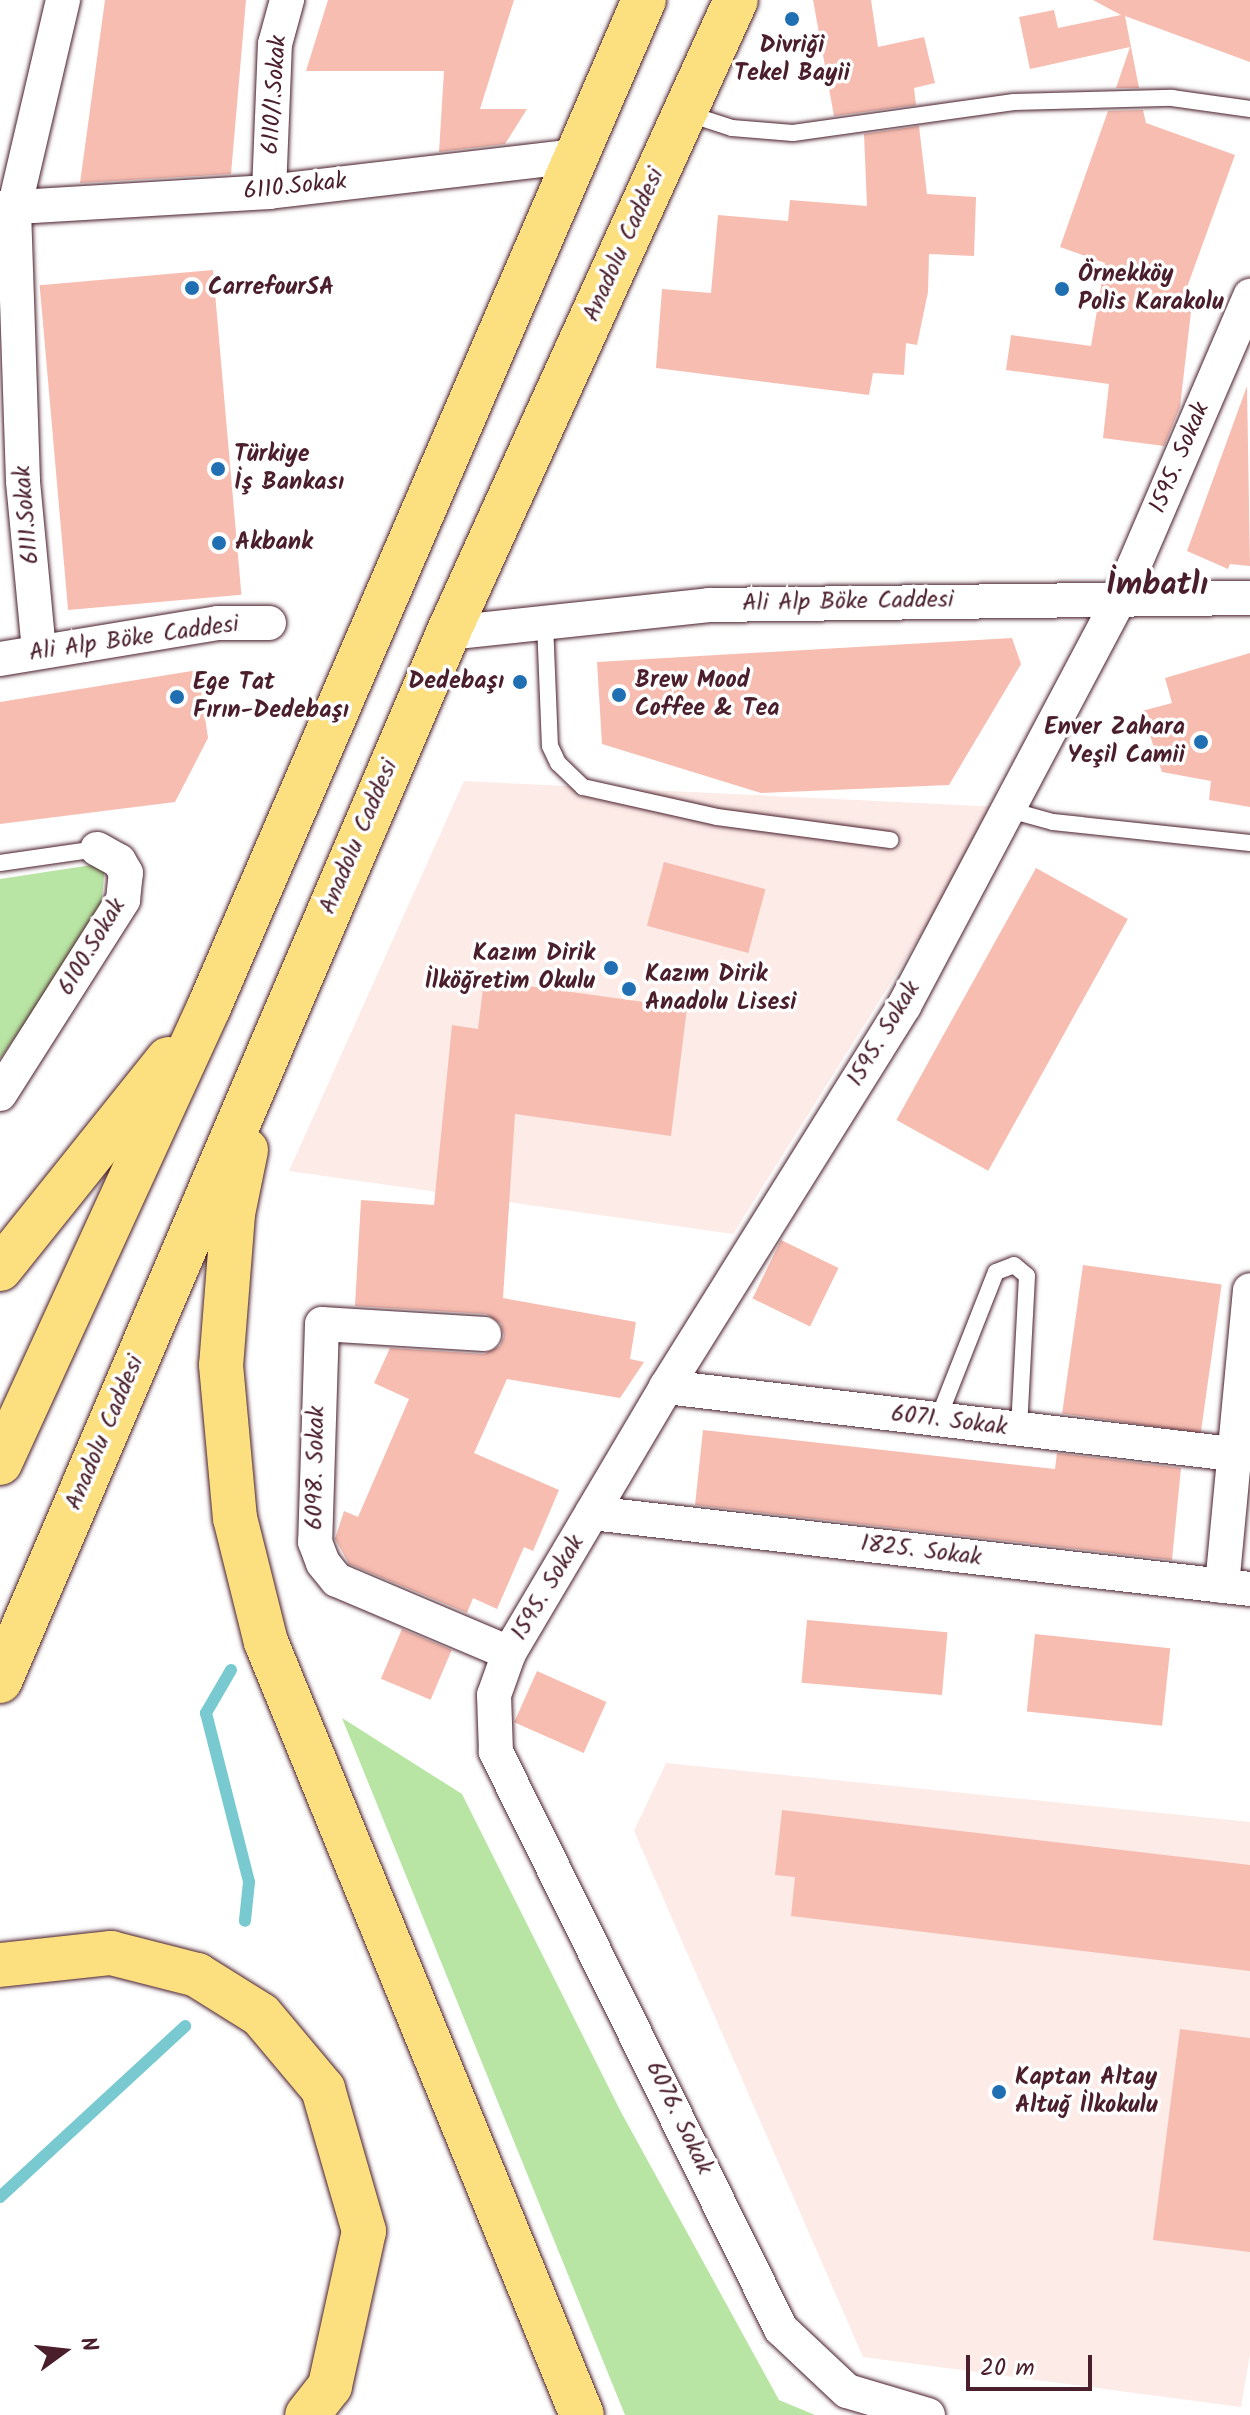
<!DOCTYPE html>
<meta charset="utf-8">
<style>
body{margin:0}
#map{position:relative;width:1250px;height:2415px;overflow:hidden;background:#fff;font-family:Kalam,sans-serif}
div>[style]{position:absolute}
.built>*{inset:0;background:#fdebe8}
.green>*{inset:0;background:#b8e5a3}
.stream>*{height:12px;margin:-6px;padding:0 6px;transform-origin:6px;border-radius:6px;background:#79cad0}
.building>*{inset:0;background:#f7bdb1;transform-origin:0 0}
.roads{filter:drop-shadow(0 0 2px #4a1f2b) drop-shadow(0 0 2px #4a1f2b)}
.lane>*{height:16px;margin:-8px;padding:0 8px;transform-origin:8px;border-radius:8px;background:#fff}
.street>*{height:34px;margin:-17px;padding:0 17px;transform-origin:17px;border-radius:17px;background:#fff}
.highway>*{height:44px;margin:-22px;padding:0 22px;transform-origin:22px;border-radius:22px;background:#fce080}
.dots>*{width:22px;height:22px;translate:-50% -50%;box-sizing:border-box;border:4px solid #fff;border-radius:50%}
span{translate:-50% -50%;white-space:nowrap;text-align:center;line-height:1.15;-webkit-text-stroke:7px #fff;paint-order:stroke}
.poi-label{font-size:24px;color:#4a1f2b;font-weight:700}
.left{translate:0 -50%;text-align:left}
.right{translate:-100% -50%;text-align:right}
.street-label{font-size:24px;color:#4a1f2b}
.district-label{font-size:32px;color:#4a1f2b;font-weight:700}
.north{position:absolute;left:24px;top:2311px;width:80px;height:80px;-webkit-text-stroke:6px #fff;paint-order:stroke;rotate:75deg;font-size:22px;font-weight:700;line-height:32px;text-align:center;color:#4a1f2b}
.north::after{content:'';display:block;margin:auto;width:28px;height:36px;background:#4a1f2b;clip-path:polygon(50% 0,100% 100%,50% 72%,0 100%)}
.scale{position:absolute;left:966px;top:2355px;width:126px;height:36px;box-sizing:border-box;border:4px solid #4a1f2b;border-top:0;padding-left:10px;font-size:24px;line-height:28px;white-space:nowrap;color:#4a1f2b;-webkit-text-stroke:6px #fff;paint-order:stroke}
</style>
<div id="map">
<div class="built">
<div style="clip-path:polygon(464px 781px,1001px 807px,733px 1234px,289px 1171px)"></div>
<div style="clip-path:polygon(666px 1763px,1250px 1822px,1250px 2354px,1241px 2407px,863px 2357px,634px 1831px)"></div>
</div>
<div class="green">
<div style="clip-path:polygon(105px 863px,101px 912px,0 1059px,0 879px)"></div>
<div style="clip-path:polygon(342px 1718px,462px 1794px,621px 2112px,779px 2400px,815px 2415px,625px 2415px)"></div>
</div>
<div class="stream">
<div style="left:231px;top:1670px;width:50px;rotate:120.2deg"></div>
<div style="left:206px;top:1713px;width:174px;rotate:75.7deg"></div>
<div style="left:249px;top:1882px;width:39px;rotate:96deg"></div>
<div style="left:0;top:2197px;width:252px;rotate:-42.7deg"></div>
</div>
<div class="building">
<div style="clip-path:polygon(105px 0,246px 0,231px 174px,80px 183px)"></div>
<div style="clip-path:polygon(328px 0,514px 0,480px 109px,527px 109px,505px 144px,439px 152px,444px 71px,306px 71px)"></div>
<div style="clip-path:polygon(813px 0,871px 0,878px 47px,924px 37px,935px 83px,914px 88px,916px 105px,834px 116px)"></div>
<div style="clip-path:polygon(1093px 0,1250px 0,1250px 62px,1125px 16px,1139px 88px,1116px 88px,1130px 47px,1030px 69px,1019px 17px,1054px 10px,1058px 28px,1121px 15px)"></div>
<div style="clip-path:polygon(1143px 110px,1146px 123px,1235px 155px,1182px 301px,1192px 303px,1180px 407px,1164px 446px,1103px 438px,1109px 384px,1006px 370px,1011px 335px,1091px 346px,1105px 263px,1060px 247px,1108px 111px)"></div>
<div style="clip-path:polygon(919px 126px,927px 194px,976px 197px,974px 256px,929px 254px,928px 292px,917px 345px,906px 343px,904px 375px,873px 373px,869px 395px,656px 368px,662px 289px,711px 293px,718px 215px,788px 221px,790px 200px,867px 206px,864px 134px)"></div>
<div style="left:213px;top:270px;width:326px;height:174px;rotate:85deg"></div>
<div style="clip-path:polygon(1247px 386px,1250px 566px,1230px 564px,1228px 569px,1187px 551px)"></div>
<div style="clip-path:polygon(1012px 638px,1021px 664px,949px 785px,761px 793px,602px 744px,597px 662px)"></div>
<div style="clip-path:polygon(1250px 653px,1250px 807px,1209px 800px,1211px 781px,1162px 772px,1142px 711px,1172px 703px,1165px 678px)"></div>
<div style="clip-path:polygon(198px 670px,208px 738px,175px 802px,0 824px,0 702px)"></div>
<div style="left:664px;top:862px;width:105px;height:66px;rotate:15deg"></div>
<div style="left:1036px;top:868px;width:105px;height:288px;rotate:29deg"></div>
<div style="clip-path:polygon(484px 980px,687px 1008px,671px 1136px,515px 1114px,503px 1298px,636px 1322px,630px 1359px,644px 1362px,620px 1398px,507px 1379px,474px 1453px,559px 1490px,533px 1551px,524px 1547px,497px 1609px,473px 1598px,467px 1613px,349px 1564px,335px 1539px,344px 1511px,358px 1517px,409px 1399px,374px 1383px,390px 1348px,484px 1354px,500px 1346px,504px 1336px,501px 1324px,486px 1314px,355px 1306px,361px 1200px,434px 1205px,452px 1025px,478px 1029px)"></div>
<div style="left:781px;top:1240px;width:64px;height:65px;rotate:26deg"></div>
<div style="left:1083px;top:1265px;width:140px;height:150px;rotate:8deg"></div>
<div style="clip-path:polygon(703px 1430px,1055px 1469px,1057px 1453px,1181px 1468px,1172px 1560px,695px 1505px)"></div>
<div style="left:807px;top:1620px;width:141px;height:63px;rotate:5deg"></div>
<div style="left:402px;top:1629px;width:54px;height:54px;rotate:23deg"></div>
<div style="left:1035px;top:1634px;width:136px;height:78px;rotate:6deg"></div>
<div style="left:537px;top:1671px;width:76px;height:56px;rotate:24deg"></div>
<div style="clip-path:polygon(782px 1810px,1250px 1865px,1250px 1971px,791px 1916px,795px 1877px,775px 1875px)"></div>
<div style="clip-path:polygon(1180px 2029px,1250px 2038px,1250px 2252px,1153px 2240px)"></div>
</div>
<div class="roads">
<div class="lane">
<div style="left:686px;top:113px;width:48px;rotate:18.1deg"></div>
<div style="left:732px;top:128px;width:61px;rotate:4.7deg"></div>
<div style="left:793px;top:133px;width:223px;rotate:-8deg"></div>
<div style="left:1014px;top:102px;width:158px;rotate:-1.5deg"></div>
<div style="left:1172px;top:98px;width:79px;rotate:8deg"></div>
<div style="left:545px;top:623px;width:123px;rotate:87.7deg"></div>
<div style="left:550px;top:746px;width:19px;rotate:65deg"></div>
<div style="left:558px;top:763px;width:35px;rotate:44deg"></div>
<div style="left:583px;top:787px;width:137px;rotate:12.6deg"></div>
<div style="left:717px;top:817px;width:175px;rotate:7.6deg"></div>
<div style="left:1006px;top:809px;width:49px;rotate:15.5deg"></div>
<div style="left:1053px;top:822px;width:198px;rotate:6.1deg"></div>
<div style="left:0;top:863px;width:98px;rotate:-8.2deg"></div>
<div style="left:938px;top:1419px;width:158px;rotate:-68.5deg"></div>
<div style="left:996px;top:1272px;width:19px;rotate:-21deg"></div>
<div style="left:1014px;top:1265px;width:17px;rotate:40deg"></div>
<div style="left:1027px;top:1276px;width:153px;rotate:93deg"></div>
</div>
<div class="street">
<div style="left:269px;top:192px;width:148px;rotate:-87.7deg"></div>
<div style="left:275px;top:44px;width:46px;rotate:-74.7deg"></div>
<div style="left:0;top:208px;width:269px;rotate:-3.4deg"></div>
<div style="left:269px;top:192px;width:308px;rotate:-6.7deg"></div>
<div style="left:448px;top:633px;width:262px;rotate:-6.1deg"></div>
<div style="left:709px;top:605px;width:541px;rotate:-0.74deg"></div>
<div style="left:39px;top:651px;width:171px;rotate:-95.4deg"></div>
<div style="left:23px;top:481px;width:272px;rotate:-91.9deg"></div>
<div style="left:14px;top:209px;width:215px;rotate:-76.8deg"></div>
<div style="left:0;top:659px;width:221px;rotate:-9.4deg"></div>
<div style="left:218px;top:623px;width:51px"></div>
<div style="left:0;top:1094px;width:230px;rotate:-57.6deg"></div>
<div style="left:123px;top:900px;width:27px;rotate:-84deg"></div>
<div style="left:126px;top:873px;width:14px;rotate:-120deg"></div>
<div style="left:119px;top:861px;width:25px;rotate:-151deg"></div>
<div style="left:484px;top:1334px;width:162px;rotate:-176.5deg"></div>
<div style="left:322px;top:1324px;width:218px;rotate:91.8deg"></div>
<div style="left:315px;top:1542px;width:22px;rotate:69deg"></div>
<div style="left:323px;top:1563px;width:22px;rotate:51deg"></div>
<div style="left:337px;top:1580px;width:187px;rotate:23deg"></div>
<div style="left:666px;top:1387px;width:570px;rotate:6.75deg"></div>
<div style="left:592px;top:1513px;width:662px;rotate:6.59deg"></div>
<div style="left:1222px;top:1586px;width:297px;rotate:-84.6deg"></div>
<div style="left:928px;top:2415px;width:84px;rotate:-163.5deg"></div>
<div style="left:847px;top:2391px;width:91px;rotate:-136.8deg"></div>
<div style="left:781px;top:2329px;width:644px;rotate:-116.29deg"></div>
<div style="left:496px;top:1752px;width:57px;rotate:-92deg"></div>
<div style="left:494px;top:1695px;width:45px;rotate:-70.3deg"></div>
<div style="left:509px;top:1653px;width:309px;rotate:-59.4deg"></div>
<div style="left:666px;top:1387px;width:449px;rotate:-58deg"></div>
<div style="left:904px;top:1006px;width:464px;rotate:-62.1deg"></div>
<div style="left:1121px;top:596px;width:327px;rotate:-66.7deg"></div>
</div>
<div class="highway">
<div style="left:246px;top:1150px;width:65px;rotate:101.5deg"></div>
<div style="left:233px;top:1214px;width:151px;rotate:94.5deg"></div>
<div style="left:221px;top:1365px;width:154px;rotate:84.8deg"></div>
<div style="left:235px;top:1518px;width:128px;rotate:76deg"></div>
<div style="left:266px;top:1642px;width:835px;rotate:67.77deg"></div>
<div style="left:0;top:1269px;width:269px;rotate:-51.3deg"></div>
<div style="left:0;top:1463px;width:502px;rotate:-65.38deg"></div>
<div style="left:209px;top:1007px;width:1097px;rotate:-66.64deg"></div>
<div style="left:0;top:1681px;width:1140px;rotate:-66.85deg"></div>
<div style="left:448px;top:633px;width:695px;rotate:-65.54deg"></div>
<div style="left:0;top:1965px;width:112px;rotate:-6.2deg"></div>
<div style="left:111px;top:1953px;width:89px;rotate:14.3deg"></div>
<div style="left:197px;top:1975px;width:75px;rotate:32deg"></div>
<div style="left:261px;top:2015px;width:97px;rotate:50deg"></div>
<div style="left:323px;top:2089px;width:148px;rotate:73.9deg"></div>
<div style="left:364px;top:2231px;width:159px;rotate:102.4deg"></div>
<div style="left:330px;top:2386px;width:37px;rotate:128deg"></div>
</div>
</div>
<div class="dots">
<div style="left:792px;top:19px;background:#1f6fb2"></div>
<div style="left:192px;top:288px;background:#1f6fb2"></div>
<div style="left:1062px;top:289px;background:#1f6fb2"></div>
<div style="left:218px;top:469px;background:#1f6fb2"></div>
<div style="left:219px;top:543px;background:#1f6fb2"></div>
<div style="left:520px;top:682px;background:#1f6fb2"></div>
<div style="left:619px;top:695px;background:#1f6fb2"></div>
<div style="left:177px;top:697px;background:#1f6fb2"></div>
<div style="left:1201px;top:742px;background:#1f6fb2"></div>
<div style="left:611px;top:968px;background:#1f6fb2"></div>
<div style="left:629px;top:989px;background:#1f6fb2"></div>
<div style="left:999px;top:2092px;background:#1f6fb2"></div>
</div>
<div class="poi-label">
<span style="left:792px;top:60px">Divriği<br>Tekel Bayii</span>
<span class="left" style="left:1078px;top:289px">Örnekköy<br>Polis Karakolu</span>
<span class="left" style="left:208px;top:288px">CarrefourSA</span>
<span class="left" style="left:234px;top:469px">Türkiye<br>İş Bankası</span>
<span class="left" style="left:235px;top:543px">Akbank</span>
<span class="left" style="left:635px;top:695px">Brew Mood<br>Coffee &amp; Tea</span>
<span class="right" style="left:504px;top:682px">Dedebaşı</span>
<span class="left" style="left:193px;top:697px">Ege Tat<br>Fırın-Dedebaşı</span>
<span class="right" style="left:1185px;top:742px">Enver Zahara<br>Yeşil Camii</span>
<span class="right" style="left:595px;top:968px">Kazım Dirik<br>İlköğretim Okulu</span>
<span class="left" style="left:645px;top:989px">Kazım Dirik<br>Anadolu Lisesi</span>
<span class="left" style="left:1015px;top:2092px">Kaptan Altay<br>Altuğ İlkokulu</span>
</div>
<div class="street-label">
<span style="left:275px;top:95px;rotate:-86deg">6110/1.Sokak</span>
<span style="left:295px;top:187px;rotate:-6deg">6110.Sokak</span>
<span style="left:624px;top:245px;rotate:-66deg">Anadolu Caddesi</span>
<span style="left:1180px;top:458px;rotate:-67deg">1595. Sokak</span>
<span style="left:27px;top:515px;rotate:-95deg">6111.Sokak</span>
<span style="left:848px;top:602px;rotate:-1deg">Ali Alp Böke Caddesi</span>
<span style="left:134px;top:639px;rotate:-8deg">Ali Alp Böke Caddesi</span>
<span style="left:359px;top:837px;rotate:-67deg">Anadolu Caddesi</span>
<span style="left:92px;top:947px;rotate:-59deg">6100.Sokak</span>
<span style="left:884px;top:1034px;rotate:-59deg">1595. Sokak</span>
<span style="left:949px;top:1421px;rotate:7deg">6071. Sokak</span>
<span style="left:105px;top:1433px;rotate:-67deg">Anadolu Caddesi</span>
<span style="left:316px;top:1468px;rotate:-89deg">6098. Sokak</span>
<span style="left:921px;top:1551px;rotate:7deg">1825. Sokak</span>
<span style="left:548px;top:1588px;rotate:-59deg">1595. Sokak</span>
<span style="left:679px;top:2118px;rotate:64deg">6076. Sokak</span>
</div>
<div class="district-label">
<span style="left:1157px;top:586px">İmbatlı</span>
</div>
<div class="north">N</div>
<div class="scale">20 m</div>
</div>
